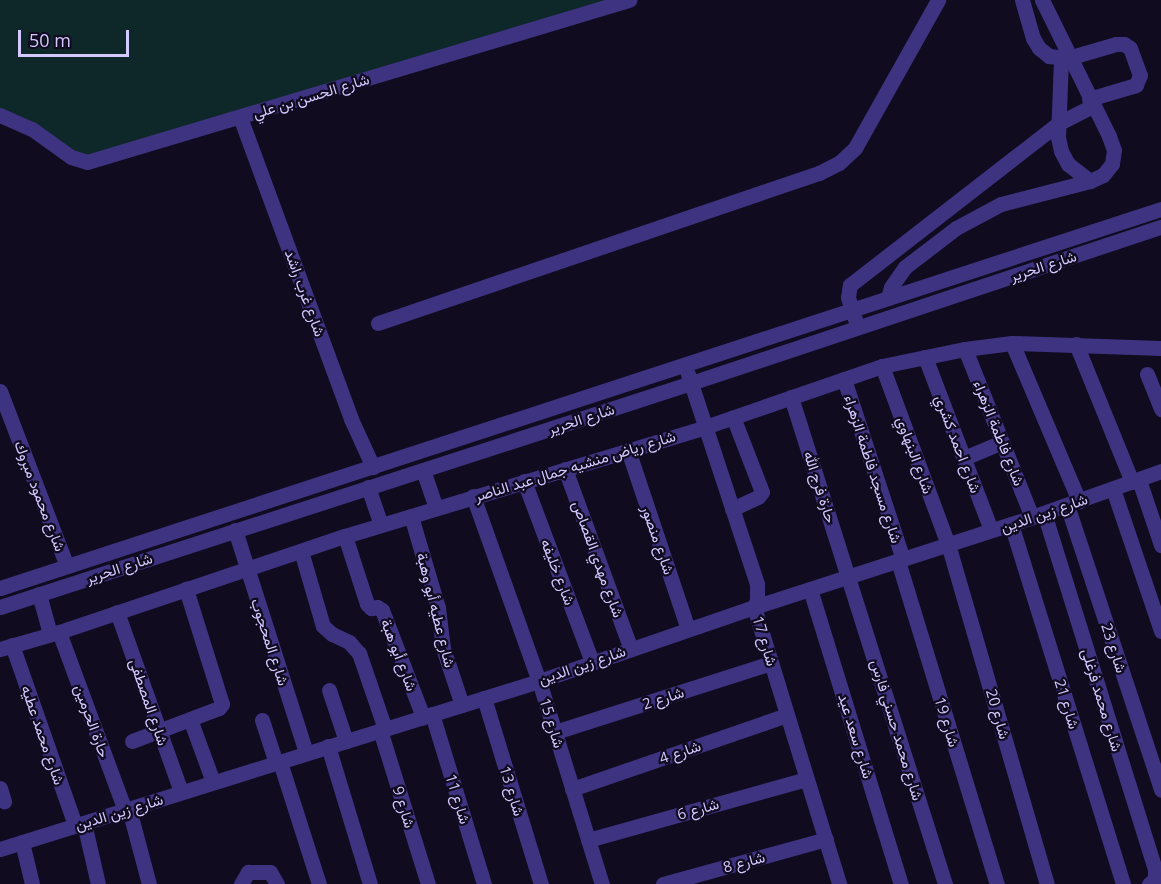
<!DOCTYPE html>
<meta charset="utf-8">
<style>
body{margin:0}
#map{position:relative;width:1161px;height:884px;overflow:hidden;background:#100b1f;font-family:"Open Sans",Vazirmatn,sans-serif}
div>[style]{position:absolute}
.green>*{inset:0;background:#0e2729}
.minor>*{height:15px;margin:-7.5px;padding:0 7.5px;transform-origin:7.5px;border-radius:7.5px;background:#3d3381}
span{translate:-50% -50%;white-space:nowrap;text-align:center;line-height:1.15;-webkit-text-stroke:4.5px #100b1f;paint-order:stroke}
.street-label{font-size:15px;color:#d4c9ff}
.scale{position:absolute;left:18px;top:30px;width:111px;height:27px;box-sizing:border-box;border:3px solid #d4c9ff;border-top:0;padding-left:8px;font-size:18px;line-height:21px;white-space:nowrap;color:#d4c9ff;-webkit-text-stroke:4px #100b1f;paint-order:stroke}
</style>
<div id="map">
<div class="green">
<div style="clip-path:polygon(0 0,623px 0,73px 160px,0 119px)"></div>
</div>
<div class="minor">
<div style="left:1022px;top:0;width:40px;rotate:74deg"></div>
<div style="left:1033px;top:38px;width:12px;rotate:59deg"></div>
<div style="left:1039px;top:48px;width:13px;rotate:39deg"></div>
<div style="left:1049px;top:56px;width:19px;rotate:6deg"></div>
<div style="left:1068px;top:58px;width:50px;rotate:-16.3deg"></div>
<div style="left:1116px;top:44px;width:8px"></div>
<div style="left:1124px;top:44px;width:7px;rotate:34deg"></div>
<div style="left:1130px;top:48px;width:29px;rotate:70deg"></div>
<div style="left:1140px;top:75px;width:11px;rotate:112deg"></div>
<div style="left:1136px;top:85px;width:49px;rotate:163.4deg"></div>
<div style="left:1061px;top:59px;width:78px;rotate:92.2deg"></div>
<div style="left:1058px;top:137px;width:14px;rotate:78deg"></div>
<div style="left:1061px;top:151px;width:15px;rotate:62deg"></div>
<div style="left:1068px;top:164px;width:28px;rotate:38deg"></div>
<div style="left:0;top:115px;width:35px;rotate:24deg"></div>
<div style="left:32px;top:129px;width:48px;rotate:35.7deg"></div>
<div style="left:71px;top:157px;width:17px;rotate:17deg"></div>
<div style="left:87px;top:162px;width:566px;rotate:-16.64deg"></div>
<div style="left:240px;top:117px;width:322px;rotate:69.8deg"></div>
<div style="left:351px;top:419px;width:53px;rotate:65.4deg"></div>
<div style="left:888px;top:298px;width:11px;rotate:-75deg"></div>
<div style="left:891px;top:287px;width:24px;rotate:-55deg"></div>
<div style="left:905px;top:267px;width:64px;rotate:-37.4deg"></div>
<div style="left:956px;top:228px;width:51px;rotate:-28.1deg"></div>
<div style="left:1001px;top:204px;width:92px;rotate:-14.5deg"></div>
<div style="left:1090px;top:181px;width:14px;rotate:-25deg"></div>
<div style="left:1103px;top:175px;width:14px;rotate:-51deg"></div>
<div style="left:1112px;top:164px;width:14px;rotate:-82deg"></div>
<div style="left:1114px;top:150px;width:15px;rotate:-110deg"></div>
<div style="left:1109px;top:136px;width:152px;rotate:-116.2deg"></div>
<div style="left:855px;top:319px;width:23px;rotate:-108deg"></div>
<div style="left:848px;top:297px;width:12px;rotate:-81deg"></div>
<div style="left:850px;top:285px;width:264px;rotate:-37.8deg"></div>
<div style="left:1059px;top:123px;width:38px;rotate:-27deg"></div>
<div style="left:378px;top:323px;width:466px;rotate:-18.8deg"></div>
<div style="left:819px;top:173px;width:22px;rotate:-27deg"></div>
<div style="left:839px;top:163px;width:22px;rotate:-43deg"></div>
<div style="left:855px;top:148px;width:170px;rotate:-60.7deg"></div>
<div style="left:1012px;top:343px;width:172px;rotate:67deg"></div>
<div style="left:1076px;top:344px;width:149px;rotate:67.9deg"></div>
<div style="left:965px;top:349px;width:181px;rotate:68.3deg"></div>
<div style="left:925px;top:357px;width:185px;rotate:69.1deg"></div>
<div style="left:882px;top:366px;width:190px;rotate:69.7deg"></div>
<div style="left:948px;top:544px;width:354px;rotate:73.8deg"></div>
<div style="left:688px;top:374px;width:221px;rotate:71.8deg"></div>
<div style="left:757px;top:584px;width:16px;rotate:90deg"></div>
<div style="left:757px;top:600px;width:8px;rotate:113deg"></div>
<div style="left:754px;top:607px;width:290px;rotate:72.9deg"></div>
<div style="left:1147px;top:374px;width:38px;rotate:68deg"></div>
<div style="left:844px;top:379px;width:189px;rotate:71.9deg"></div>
<div style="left:0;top:391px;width:187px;rotate:69.1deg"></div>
<div style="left:791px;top:397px;width:511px;rotate:72.45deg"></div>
<div style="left:628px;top:450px;width:189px;rotate:71.5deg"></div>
<div style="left:964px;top:458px;width:41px;rotate:-22.8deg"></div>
<div style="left:565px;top:469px;width:192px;rotate:69.9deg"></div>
<div style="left:423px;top:470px;width:40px;rotate:71.1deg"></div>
<div style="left:1139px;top:480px;width:69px;rotate:71.3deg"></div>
<div style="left:524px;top:481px;width:193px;rotate:69.4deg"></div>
<div style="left:368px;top:487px;width:40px;rotate:71.1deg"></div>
<div style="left:1113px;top:489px;width:150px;rotate:71.3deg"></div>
<div style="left:473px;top:496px;width:196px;rotate:70.4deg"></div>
<div style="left:539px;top:681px;width:213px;rotate:72.8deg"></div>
<div style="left:1067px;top:505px;width:300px;rotate:71.7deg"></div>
<div style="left:732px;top:509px;width:29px;rotate:-25deg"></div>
<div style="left:758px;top:497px;width:6px;rotate:-51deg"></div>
<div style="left:762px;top:492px;width:80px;rotate:-111.1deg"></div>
<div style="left:1044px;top:513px;width:374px;rotate:72.7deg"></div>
<div style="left:1155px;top:870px;width:9px;rotate:90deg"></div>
<div style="left:1155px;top:879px;width:8px;rotate:140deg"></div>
<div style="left:411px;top:516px;width:96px;rotate:73.6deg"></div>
<div style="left:438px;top:608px;width:40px;rotate:82.9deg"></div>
<div style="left:443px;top:648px;width:60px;rotate:71.6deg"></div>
<div style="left:1011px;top:524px;width:377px;rotate:72.7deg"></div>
<div style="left:235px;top:530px;width:234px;rotate:72.3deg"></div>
<div style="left:345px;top:536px;width:71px;rotate:72.1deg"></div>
<div style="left:367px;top:604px;width:6px;rotate:45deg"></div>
<div style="left:371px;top:608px;width:6px;rotate:-9deg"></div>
<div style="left:377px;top:607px;width:6px;rotate:31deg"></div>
<div style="left:382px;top:610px;width:115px;rotate:69deg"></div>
<div style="left:301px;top:551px;width:78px;rotate:73.7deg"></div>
<div style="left:323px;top:626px;width:12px;rotate:42deg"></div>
<div style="left:332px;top:634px;width:19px;rotate:25deg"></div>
<div style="left:349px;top:642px;width:15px;rotate:48deg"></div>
<div style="left:359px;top:653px;width:80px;rotate:71.1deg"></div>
<div style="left:898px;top:561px;width:338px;rotate:73deg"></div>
<div style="left:0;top:588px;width:1221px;rotate:-18.08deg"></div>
<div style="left:810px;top:589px;width:309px;rotate:72.9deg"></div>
<div style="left:39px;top:594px;width:41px;rotate:74.6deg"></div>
<div style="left:0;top:607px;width:726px;rotate:-17.96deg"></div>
<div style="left:691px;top:383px;width:495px;rotate:-18.4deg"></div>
<div style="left:117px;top:612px;width:191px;rotate:70.4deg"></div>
<div style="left:59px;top:632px;width:190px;rotate:69.7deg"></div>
<div style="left:12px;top:645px;width:191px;rotate:70.7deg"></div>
<div style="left:0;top:649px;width:61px;rotate:-16.1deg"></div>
<div style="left:59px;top:632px;width:302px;rotate:-18.6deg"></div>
<div style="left:345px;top:536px;width:376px;rotate:-16.8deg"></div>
<div style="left:705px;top:427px;width:187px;rotate:-19deg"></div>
<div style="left:882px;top:366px;width:85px;rotate:-11.6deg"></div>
<div style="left:965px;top:349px;width:47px;rotate:-7.3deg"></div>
<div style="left:1012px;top:343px;width:149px;rotate:1.9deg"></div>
<div style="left:329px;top:690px;width:54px;rotate:71.6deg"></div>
<div style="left:484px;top:698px;width:195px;rotate:73deg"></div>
<div style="left:432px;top:714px;width:178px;rotate:73deg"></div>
<div style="left:190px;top:719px;width:67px;rotate:69.9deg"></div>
<div style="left:262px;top:720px;width:45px;rotate:72deg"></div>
<div style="left:380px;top:730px;width:161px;rotate:72.7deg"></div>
<div style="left:555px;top:732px;width:227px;rotate:-17.7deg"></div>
<div style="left:132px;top:741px;width:93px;rotate:-20.8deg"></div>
<div style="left:219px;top:708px;width:5px;rotate:-53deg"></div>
<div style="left:222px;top:704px;width:121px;rotate:-107.4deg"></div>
<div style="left:328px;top:746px;width:144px;rotate:73.1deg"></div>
<div style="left:280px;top:762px;width:128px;rotate:72.3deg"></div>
<div style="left:0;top:788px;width:14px;rotate:73deg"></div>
<div style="left:572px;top:789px;width:227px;rotate:-19deg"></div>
<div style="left:129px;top:809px;width:78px;rotate:75.1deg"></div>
<div style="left:84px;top:823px;width:63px;rotate:77.1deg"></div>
<div style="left:588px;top:840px;width:227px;rotate:-15.6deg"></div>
<div style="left:22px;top:842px;width:43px;rotate:76.6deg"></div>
<div style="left:0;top:849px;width:565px;rotate:-17.31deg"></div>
<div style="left:539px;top:681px;width:227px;rotate:-19deg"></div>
<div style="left:754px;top:607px;width:292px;rotate:-17.9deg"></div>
<div style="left:1032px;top:517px;width:137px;rotate:-19.6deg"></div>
<div style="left:241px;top:884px;width:14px;rotate:-60deg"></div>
<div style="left:248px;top:872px;width:22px"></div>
<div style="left:270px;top:872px;width:14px;rotate:60deg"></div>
<div style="left:663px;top:884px;width:169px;rotate:-15.4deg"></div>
</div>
<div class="street-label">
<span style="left:311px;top:96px;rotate:-17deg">شارع الحسن بن علي</span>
<span style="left:1043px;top:266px;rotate:-18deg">شارع الحرير</span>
<span style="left:305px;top:293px;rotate:70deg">شارع غرب راشد</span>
<span style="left:581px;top:419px;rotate:-18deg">شارع الحرير</span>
<span style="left:999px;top:433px;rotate:68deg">شارع فاطمة الزهراء</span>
<span style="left:958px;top:444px;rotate:69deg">شارع احمد كشري</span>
<span style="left:915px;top:455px;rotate:70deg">شارع البنهاوي</span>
<span style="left:575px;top:466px;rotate:-17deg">شارع رياض منشيه جمال عبد الناصر</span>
<span style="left:873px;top:469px;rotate:72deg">شارع مسجد فاطمة الزهراء</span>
<span style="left:820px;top:487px;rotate:72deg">حارة فرج الله</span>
<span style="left:40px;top:496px;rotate:69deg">شارع محمود مبروك</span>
<span style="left:1044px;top:513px;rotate:-19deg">شارع زين الدين</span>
<span style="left:658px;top:540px;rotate:71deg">شارع منصور</span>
<span style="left:598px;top:559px;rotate:70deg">شارع مهدي القصاص</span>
<span style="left:119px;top:568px;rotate:-18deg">شارع الحرير</span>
<span style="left:558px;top:572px;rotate:69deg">شارع خليفه</span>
<span style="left:436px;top:610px;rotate:76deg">شارع عطيه أبو وهبة</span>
<span style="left:765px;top:641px;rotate:73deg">شارع 17</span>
<span style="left:270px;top:642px;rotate:72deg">شارع المحجوب</span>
<span style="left:1114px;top:648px;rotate:72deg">شارع 23</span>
<span style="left:399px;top:655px;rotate:69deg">شارع أبو هبة</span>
<span style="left:582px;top:665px;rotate:-19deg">شارع زين الدين</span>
<span style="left:663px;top:698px;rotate:-18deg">شارع 2</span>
<span style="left:1102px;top:700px;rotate:73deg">شارع محمد فرغلى</span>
<span style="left:149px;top:702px;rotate:71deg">شارع المصطفى</span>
<span style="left:1067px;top:704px;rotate:73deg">شارع 21</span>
<span style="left:998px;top:714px;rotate:74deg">شارع 20</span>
<span style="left:92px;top:721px;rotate:70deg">حارة الحرمين</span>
<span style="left:947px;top:722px;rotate:73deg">شارع 19</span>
<span style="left:552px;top:723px;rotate:73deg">شارع 15</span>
<span style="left:897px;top:730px;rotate:73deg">شارع محمد حسني فارس</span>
<span style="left:43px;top:735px;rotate:71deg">شارع محمد عطيه</span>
<span style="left:856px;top:736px;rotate:73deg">شارع سعد عيد</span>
<span style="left:680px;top:752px;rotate:-19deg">شارع 4</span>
<span style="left:512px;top:791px;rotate:73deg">شارع 13</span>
<span style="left:458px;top:799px;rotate:73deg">شارع 11</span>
<span style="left:404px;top:807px;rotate:73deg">شارع 9</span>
<span style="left:698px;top:809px;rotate:-16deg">شارع 6</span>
<span style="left:119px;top:812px;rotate:-17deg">شارع زين الدين</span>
<span style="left:744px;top:862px;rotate:-15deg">شارع 8</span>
</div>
<div class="scale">50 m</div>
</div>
